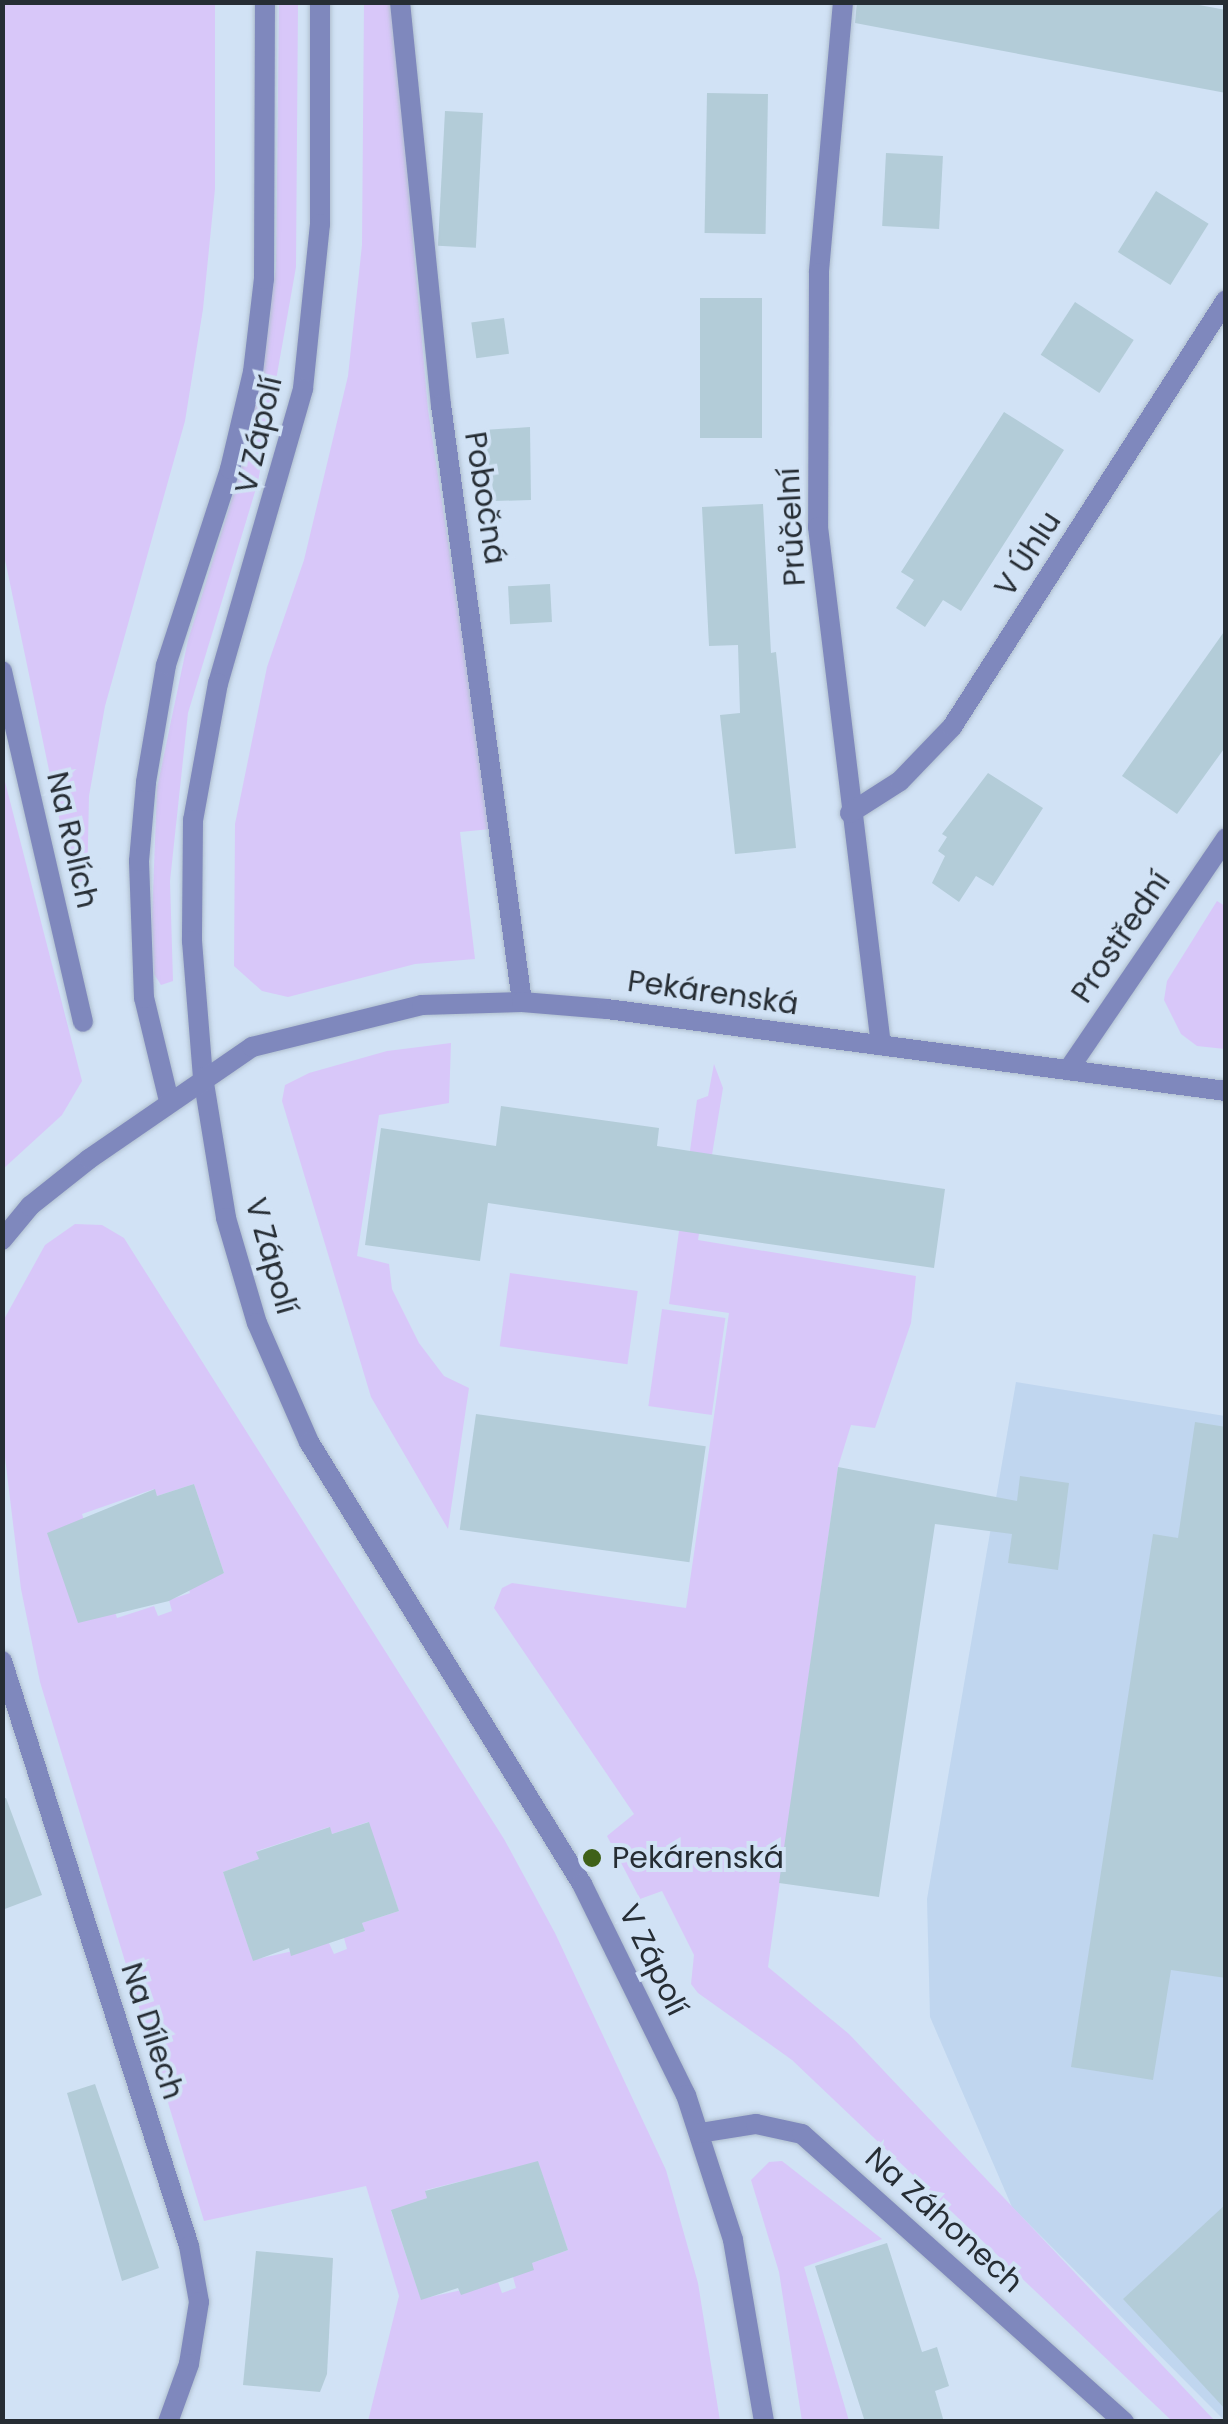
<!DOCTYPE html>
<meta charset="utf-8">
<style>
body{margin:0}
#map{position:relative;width:1228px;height:2424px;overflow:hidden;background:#d1e2f5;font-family:Poppins,sans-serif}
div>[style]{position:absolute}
.built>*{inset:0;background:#c0d6ef}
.green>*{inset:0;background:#d8c7f9;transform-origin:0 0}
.building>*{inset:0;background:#b3ccd8;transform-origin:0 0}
.roads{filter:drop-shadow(0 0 2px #afbece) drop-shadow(0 0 2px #afbece)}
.minor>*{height:20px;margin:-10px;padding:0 10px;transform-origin:10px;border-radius:10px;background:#7f88bd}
.dots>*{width:28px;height:28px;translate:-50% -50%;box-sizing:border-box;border:5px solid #d1e2f5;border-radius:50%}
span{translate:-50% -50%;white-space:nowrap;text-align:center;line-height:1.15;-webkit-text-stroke:8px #d1e2f5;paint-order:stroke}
.street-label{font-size:30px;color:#262d34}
.poi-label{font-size:30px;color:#262d34}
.left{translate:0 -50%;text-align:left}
.frame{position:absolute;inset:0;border:5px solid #262d34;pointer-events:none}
</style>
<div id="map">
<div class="built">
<div style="clip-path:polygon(1016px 1382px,1225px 1416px,1225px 2421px,1012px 2207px,930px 2017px,927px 1899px)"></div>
</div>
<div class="green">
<div style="clip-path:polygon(2px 3px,215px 3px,215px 189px,203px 309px,185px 421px,105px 706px,89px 796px,87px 888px,73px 885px,3px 550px)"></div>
<div style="clip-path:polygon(279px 3px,298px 3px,296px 267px,258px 482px,188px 713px,170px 881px,173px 981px,161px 985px,154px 974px,152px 919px,157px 788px,188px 640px,239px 476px,276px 268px)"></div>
<div style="clip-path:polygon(364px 3px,392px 3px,428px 409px,491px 829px,460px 832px,475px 959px,415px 964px,288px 997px,262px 991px,234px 966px,235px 824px,267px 667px,304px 560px,348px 376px,362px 245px)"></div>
<div style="clip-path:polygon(3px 774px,82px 1081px,62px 1115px,3px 1169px)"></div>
<div style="clip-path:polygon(1217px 901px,1225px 906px,1225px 1049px,1197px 1046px,1181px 1034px,1164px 1000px,1167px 981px)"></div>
<div style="clip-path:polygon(451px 1043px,449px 1103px,379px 1115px,357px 1256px,389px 1264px,392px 1289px,419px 1343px,444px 1376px,469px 1388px,448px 1529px,371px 1397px,282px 1101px,285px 1085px,309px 1073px,387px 1051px)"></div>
<div style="clip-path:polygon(714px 1064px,723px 1088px,698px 1240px,916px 1276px,911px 1323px,875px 1428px,851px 1425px,838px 1467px,768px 1967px,849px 2034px,1215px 2421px,1172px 2421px,792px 2060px,698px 1993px,691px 1984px,694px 1955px,662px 1891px,640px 1899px,607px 1836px,634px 1814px,494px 1608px,502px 1588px,512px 1583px,686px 1608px,729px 1313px,669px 1304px,697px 1100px,708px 1096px)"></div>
<div style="clip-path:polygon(evenodd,75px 1224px,102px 1225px,124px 1238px,504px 1839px,555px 1933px,666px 2170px,698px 2283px,720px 2421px,368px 2421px,399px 2296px,366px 2186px,204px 2221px,40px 1682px,21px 1589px,3px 1441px,2px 1323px,45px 1245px,75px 1224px,194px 1484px,224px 1573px,188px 1586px,190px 1593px,169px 1600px,172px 1611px,158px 1616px,154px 1606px,117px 1618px,82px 1514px,154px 1489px,157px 1496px,194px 1484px,75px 1224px,368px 1822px,399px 1911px,362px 1923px,365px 1931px,344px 1938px,347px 1949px,334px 1954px,329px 1943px,253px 1960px,223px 1872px,259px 1859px,257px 1851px,329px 1827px,332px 1834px,368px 1822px,75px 1224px,538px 2162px,568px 2250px,532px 2263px,513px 2277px,516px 2288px,502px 2293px,498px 2282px,421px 2299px,391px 2211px,427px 2198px,426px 2190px,538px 2162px)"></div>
<div style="left:510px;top:1273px;width:129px;height:74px;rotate:8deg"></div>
<div style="left:662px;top:1309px;width:64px;height:98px;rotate:8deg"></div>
<div style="clip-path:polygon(782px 2161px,882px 2239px,804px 2267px,849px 2421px,802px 2421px,779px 2272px,751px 2180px,769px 2162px)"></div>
</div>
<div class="building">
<div style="clip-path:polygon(857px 2px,1183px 2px,1226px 10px,1226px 93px,855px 23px)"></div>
<div style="left:707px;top:93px;width:61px;height:140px;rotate:1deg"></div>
<div style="left:445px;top:111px;width:38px;height:135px;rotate:3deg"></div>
<div style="left:886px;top:153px;width:57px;height:73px;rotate:3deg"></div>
<div style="left:1156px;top:191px;width:62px;height:72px;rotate:32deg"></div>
<div style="left:700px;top:298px;width:62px;height:140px"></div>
<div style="left:1075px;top:302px;width:70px;height:63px;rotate:33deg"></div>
<div style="left:504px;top:318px;width:36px;height:33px;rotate:82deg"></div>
<div style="clip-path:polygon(1004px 412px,1064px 450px,961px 611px,943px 600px,925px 627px,896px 608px,914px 580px,901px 572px)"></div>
<div style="clip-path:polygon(530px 427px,531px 500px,495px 501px,483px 430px)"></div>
<div style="clip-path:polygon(763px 504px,771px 653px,776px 652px,796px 848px,735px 854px,720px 715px,740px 713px,738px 645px,709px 646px,702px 507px)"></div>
<div style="left:550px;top:584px;width:38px;height:42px;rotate:87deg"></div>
<div style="clip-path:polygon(1226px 629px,1226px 746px,1177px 814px,1122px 776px)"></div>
<div style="clip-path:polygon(988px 773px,1043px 808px,993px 886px,976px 876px,959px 902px,932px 883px,945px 856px,938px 851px,947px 837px,942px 834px)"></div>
<div style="clip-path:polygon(501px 1106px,659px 1128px,657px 1146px,945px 1189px,934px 1268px,488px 1203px,480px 1261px,365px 1245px,381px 1128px,496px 1146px)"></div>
<div style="left:476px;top:1414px;width:232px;height:117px;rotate:8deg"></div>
<div style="clip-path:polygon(1195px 1422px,1226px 1427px,1226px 1978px,1171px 1970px,1153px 2080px,1071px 2067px,1153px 1534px,1178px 1538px)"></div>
<div style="clip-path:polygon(838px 1467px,1017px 1501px,1020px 1476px,1069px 1483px,1058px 1570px,1008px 1563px,1012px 1534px,935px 1524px,879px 1897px,779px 1883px)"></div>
<div style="clip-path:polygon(194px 1484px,224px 1573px,169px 1601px,78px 1623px,47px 1533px,155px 1489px,157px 1496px)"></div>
<div style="clip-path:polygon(6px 1798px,42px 1895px,2px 1910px,2px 1799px)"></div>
<div style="clip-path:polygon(369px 1822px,399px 1911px,362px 1923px,365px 1931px,291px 1956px,289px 1948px,253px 1961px,223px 1872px,259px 1859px,256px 1852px,330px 1827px,332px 1834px)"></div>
<div style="clip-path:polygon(95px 2084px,159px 2268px,122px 2281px,67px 2093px)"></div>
<div style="clip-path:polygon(538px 2161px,568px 2250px,532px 2263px,534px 2270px,461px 2295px,458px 2288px,421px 2300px,391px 2210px,427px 2198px,425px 2191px)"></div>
<div style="clip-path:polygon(1226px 2204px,1226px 2410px,1123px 2299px)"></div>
<div style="clip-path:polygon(887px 2243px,922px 2352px,937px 2347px,949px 2386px,935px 2391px,944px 2422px,865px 2422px,815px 2266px)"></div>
<div style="clip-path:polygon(256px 2251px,333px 2258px,327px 2374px,320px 2392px,243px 2385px)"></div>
</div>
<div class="roads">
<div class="minor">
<div style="left:320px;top:2px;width:222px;rotate:90deg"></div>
<div style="left:320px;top:224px;width:166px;rotate:95.9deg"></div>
<div style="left:303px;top:389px;width:306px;rotate:106.1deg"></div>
<div style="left:218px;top:683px;width:139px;rotate:100.3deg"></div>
<div style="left:193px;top:820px;width:121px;rotate:90.5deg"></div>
<div style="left:192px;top:941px;width:136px;rotate:85.4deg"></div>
<div style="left:203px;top:1077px;width:143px;rotate:80.7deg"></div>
<div style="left:226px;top:1218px;width:109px;rotate:73.6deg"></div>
<div style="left:257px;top:1323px;width:130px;rotate:66.4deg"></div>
<div style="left:309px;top:1442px;width:520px;rotate:58.3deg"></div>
<div style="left:582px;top:1884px;width:235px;rotate:63.8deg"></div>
<div style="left:686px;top:2095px;width:152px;rotate:72deg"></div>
<div style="left:733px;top:2240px;width:185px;rotate:80.3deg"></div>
<div style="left:400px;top:2px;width:405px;rotate:84.2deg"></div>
<div style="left:441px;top:405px;width:602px;rotate:82.27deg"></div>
<div style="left:843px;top:2px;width:272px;rotate:95.1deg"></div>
<div style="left:819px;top:273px;width:254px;rotate:90.2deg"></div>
<div style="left:818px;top:527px;width:522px;rotate:83.07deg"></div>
<div style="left:2px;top:671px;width:360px;rotate:77deg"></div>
<div style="left:850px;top:813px;width:59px;rotate:-32.6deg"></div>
<div style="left:900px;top:781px;width:75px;rotate:-46.1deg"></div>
<div style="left:952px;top:727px;width:507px;rotate:-57.31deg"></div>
<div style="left:1068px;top:1070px;width:281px;rotate:-55.7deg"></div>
<div style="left:169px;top:1101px;width:106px;rotate:-103.6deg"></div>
<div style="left:144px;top:998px;width:137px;rotate:-92.1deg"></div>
<div style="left:139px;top:861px;width:79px;rotate:-84.9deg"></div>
<div style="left:146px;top:782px;width:119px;rotate:-80.3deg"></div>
<div style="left:166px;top:665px;width:206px;rotate:-71.9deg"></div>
<div style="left:230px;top:469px;width:100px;rotate:-76.7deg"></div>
<div style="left:253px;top:372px;width:94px;rotate:-83.3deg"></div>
<div style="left:264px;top:279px;width:277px;rotate:-89.8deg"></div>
<div style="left:2px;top:1240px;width:44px;rotate:-50.5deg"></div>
<div style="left:30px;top:1206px;width:75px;rotate:-38.5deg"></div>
<div style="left:89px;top:1159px;width:198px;rotate:-34.5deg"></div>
<div style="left:252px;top:1047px;width:175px;rotate:-13.9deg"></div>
<div style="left:422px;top:1005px;width:100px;rotate:-1.7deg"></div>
<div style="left:522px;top:1002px;width:85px;rotate:4.7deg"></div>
<div style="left:607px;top:1009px;width:624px;rotate:7.55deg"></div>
<div style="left:2px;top:1661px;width:614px;rotate:72.27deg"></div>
<div style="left:189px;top:2246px;width:57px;rotate:79.9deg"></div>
<div style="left:199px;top:2302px;width:63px;rotate:99.2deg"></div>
<div style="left:189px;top:2364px;width:62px;rotate:109.9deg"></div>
<div style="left:700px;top:2133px;width:57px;rotate:-9.1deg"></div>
<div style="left:756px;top:2124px;width:47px;rotate:12.3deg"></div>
<div style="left:802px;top:2134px;width:432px;rotate:41.8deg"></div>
</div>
</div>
<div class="dots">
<div style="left:592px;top:1858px;background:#3f6118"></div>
</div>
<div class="street-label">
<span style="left:259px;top:435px;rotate:-77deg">V Zápolí</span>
<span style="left:485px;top:498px;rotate:81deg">Pobočná</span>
<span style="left:792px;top:527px;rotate:-93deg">Průčelní</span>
<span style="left:1028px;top:554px;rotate:-57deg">V Úhlu</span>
<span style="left:72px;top:840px;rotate:77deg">Na Rolích</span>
<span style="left:1121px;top:937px;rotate:-56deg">Prostřední</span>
<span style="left:713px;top:993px;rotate:8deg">Pekárenská</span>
<span style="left:271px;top:1256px;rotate:74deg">V Zápolí</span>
<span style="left:653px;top:1960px;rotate:64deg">V Zápolí</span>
<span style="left:152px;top:2031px;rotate:72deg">Na Dílech</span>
<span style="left:944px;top:2220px;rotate:42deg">Na Záhonech</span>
</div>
<div class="poi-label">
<span class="left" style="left:612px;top:1858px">Pekárenská</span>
</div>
<div class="frame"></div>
</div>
